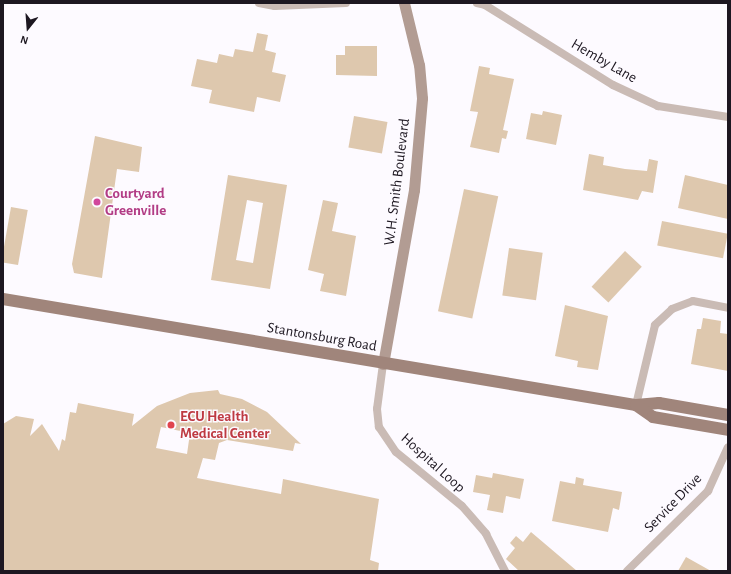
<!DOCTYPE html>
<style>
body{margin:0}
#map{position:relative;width:731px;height:574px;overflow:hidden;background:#fdfaff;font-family:"Alegreya Sans",sans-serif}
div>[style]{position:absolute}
.building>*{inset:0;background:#dec8ae;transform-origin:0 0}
.street>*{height:8px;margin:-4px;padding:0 4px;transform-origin:4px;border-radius:4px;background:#cabbb5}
.secondary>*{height:11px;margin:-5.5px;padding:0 5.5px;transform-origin:5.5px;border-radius:5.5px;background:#b29c93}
.primary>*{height:12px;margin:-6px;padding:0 6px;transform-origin:6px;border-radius:6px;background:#a0857b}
.dots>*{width:11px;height:11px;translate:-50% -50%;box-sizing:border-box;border:2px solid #fdfaff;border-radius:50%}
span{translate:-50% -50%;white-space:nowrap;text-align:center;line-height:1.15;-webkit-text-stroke:3px #fdfaff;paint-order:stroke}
.street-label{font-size:15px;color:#1d1721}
.hotel-label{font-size:15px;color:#b23c85;font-weight:700}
.left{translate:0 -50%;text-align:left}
.health-label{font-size:15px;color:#be3a42;font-weight:700}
.frame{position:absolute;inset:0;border:4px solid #1d1721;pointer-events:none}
.north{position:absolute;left:8px;top:8px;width:40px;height:40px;-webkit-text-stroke:3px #fdfaff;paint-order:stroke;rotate:197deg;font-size:11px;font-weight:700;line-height:16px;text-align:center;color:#1d1721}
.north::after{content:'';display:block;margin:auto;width:14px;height:18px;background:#1d1721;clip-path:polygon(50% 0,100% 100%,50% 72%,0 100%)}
</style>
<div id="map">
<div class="building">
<div style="clip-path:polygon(257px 33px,268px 35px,265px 50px,276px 53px,272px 72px,286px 75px,280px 102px,257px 97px,254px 112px,209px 103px,212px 90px,191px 86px,197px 59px,217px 63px,219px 54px,233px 57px,235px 49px,253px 52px)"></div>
<div style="clip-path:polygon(345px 46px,377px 46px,377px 76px,336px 75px,336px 55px,345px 55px)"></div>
<div style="clip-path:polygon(479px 66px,490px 68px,489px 74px,514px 79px,503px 130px,508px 131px,506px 139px,502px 138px,499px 153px,470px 147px,478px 112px,470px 111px)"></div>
<div style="clip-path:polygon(543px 111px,562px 115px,556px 145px,526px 139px,531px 113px,542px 115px)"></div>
<div style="left:354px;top:116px;width:34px;height:32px;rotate:10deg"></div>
<div style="clip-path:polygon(95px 136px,142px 147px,139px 172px,117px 169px,102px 278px,74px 273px,72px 264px)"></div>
<div style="clip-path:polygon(589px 154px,604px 157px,603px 165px,625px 169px,647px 171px,649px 159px,658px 161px,653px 193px,642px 191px,638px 200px,583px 190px)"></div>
<div style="clip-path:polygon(evenodd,228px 175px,287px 185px,270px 289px,211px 280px,228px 175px,247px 200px,263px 203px,253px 263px,236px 260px,247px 200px)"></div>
<div style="clip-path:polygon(685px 175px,728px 185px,728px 219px,678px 208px)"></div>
<div style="left:464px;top:189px;width:35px;height:125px;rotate:12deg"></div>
<div style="clip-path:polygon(323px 200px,338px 203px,332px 231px,356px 236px,346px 296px,320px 291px,324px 274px,308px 270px)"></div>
<div style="left:11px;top:207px;width:17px;height:56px;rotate:10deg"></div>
<div style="left:662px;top:221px;width:67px;height:25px;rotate:11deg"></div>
<div style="left:509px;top:248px;width:34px;height:48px;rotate:8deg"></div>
<div style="left:625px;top:251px;width:23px;height:49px;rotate:43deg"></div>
<div style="clip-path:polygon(565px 305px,608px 316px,598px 370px,577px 367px,578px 361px,555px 356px)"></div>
<div style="clip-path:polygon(703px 318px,721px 321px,720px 333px,728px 334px,728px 371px,691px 364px,697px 329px,701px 329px)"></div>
<div style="clip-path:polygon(evenodd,218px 390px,220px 394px,242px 399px,267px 412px,301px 444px,295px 443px,293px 451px,227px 440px,219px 443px,215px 460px,203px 458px,197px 478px,281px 494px,283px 479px,379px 499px,370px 560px,379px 563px,378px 571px,3px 571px,3px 424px,16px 416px,34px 419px,30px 436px,42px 424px,59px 451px,62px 439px,65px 441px,70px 412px,76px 413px,78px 403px,134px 414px,132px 426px,157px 406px,190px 393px,218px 390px,161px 427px,190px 433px,187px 454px,156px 448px,161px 427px)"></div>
<div style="clip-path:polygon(493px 473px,524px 479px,520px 499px,506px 496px,503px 513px,487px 510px,490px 495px,473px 492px,476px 475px,492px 478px)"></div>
<div style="clip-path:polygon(576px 477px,584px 479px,583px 485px,622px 492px,619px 510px,613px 508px,608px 532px,552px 521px,560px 481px,575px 484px)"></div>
<div style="clip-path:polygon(531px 532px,577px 571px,519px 571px,506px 559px,515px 548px,510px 543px,516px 536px,523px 542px)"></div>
<div style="clip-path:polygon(686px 557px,711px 571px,678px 571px)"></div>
</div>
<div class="street">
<div style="left:259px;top:3px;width:16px;rotate:11deg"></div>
<div style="left:275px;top:6px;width:71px;rotate:-2.4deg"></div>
<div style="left:477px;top:3px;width:8px;rotate:14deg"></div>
<div style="left:485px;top:5px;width:151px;rotate:32deg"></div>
<div style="left:613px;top:85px;width:50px;rotate:25deg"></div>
<div style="left:658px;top:106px;width:71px;rotate:8.9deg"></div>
<div style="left:383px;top:364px;width:45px;rotate:97.6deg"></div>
<div style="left:377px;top:409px;width:18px;rotate:84deg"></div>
<div style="left:379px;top:427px;width:30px;rotate:56deg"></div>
<div style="left:396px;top:452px;width:85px;rotate:39.3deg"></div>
<div style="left:462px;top:506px;width:37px;rotate:49deg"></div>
<div style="left:486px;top:534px;width:42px;rotate:62.8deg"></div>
<div style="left:636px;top:405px;width:82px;rotate:-76.6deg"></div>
<div style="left:655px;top:325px;width:23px;rotate:-43deg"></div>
<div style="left:672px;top:309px;width:22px;rotate:-21deg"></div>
<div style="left:693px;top:301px;width:36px;rotate:11deg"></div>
<div style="left:627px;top:571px;width:114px;rotate:-44.6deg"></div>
<div style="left:708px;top:491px;width:48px;rotate:-65.6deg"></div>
</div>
<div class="secondary">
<div style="left:383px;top:364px;width:177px;rotate:-79.9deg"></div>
<div style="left:414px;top:190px;width:92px;rotate:-85deg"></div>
<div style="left:422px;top:98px;width:33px;rotate:-95deg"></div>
<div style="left:419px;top:65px;width:64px;rotate:-103.6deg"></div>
</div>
<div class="primary">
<div style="left:3px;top:299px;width:642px;rotate:9.51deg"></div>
<div style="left:636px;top:405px;width:23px;rotate:-5deg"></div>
<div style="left:659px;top:403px;width:70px;rotate:9.9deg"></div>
<div style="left:636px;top:405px;width:21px;rotate:35deg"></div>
<div style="left:653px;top:417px;width:76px;rotate:9.8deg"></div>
</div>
<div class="dots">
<div style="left:97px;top:202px;background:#d1479c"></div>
<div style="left:171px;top:425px;background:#e0444e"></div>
</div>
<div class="street-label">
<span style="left:604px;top:61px;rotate:30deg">Hemby Lane</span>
<span style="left:397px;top:182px;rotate:-83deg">W.H. Smith Boulevard</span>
<span style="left:322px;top:337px;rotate:10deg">Stantonsburg Road</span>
<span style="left:433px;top:463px;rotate:42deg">Hospital Loop</span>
<span style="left:673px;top:503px;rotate:-46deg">Service Drive</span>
</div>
<div class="hotel-label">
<span class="left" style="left:105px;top:202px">Courtyard<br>Greenville</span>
</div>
<div class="health-label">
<span class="left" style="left:180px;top:425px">ECU Health<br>Medical Center</span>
</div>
<div class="frame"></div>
<div class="north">N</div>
</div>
